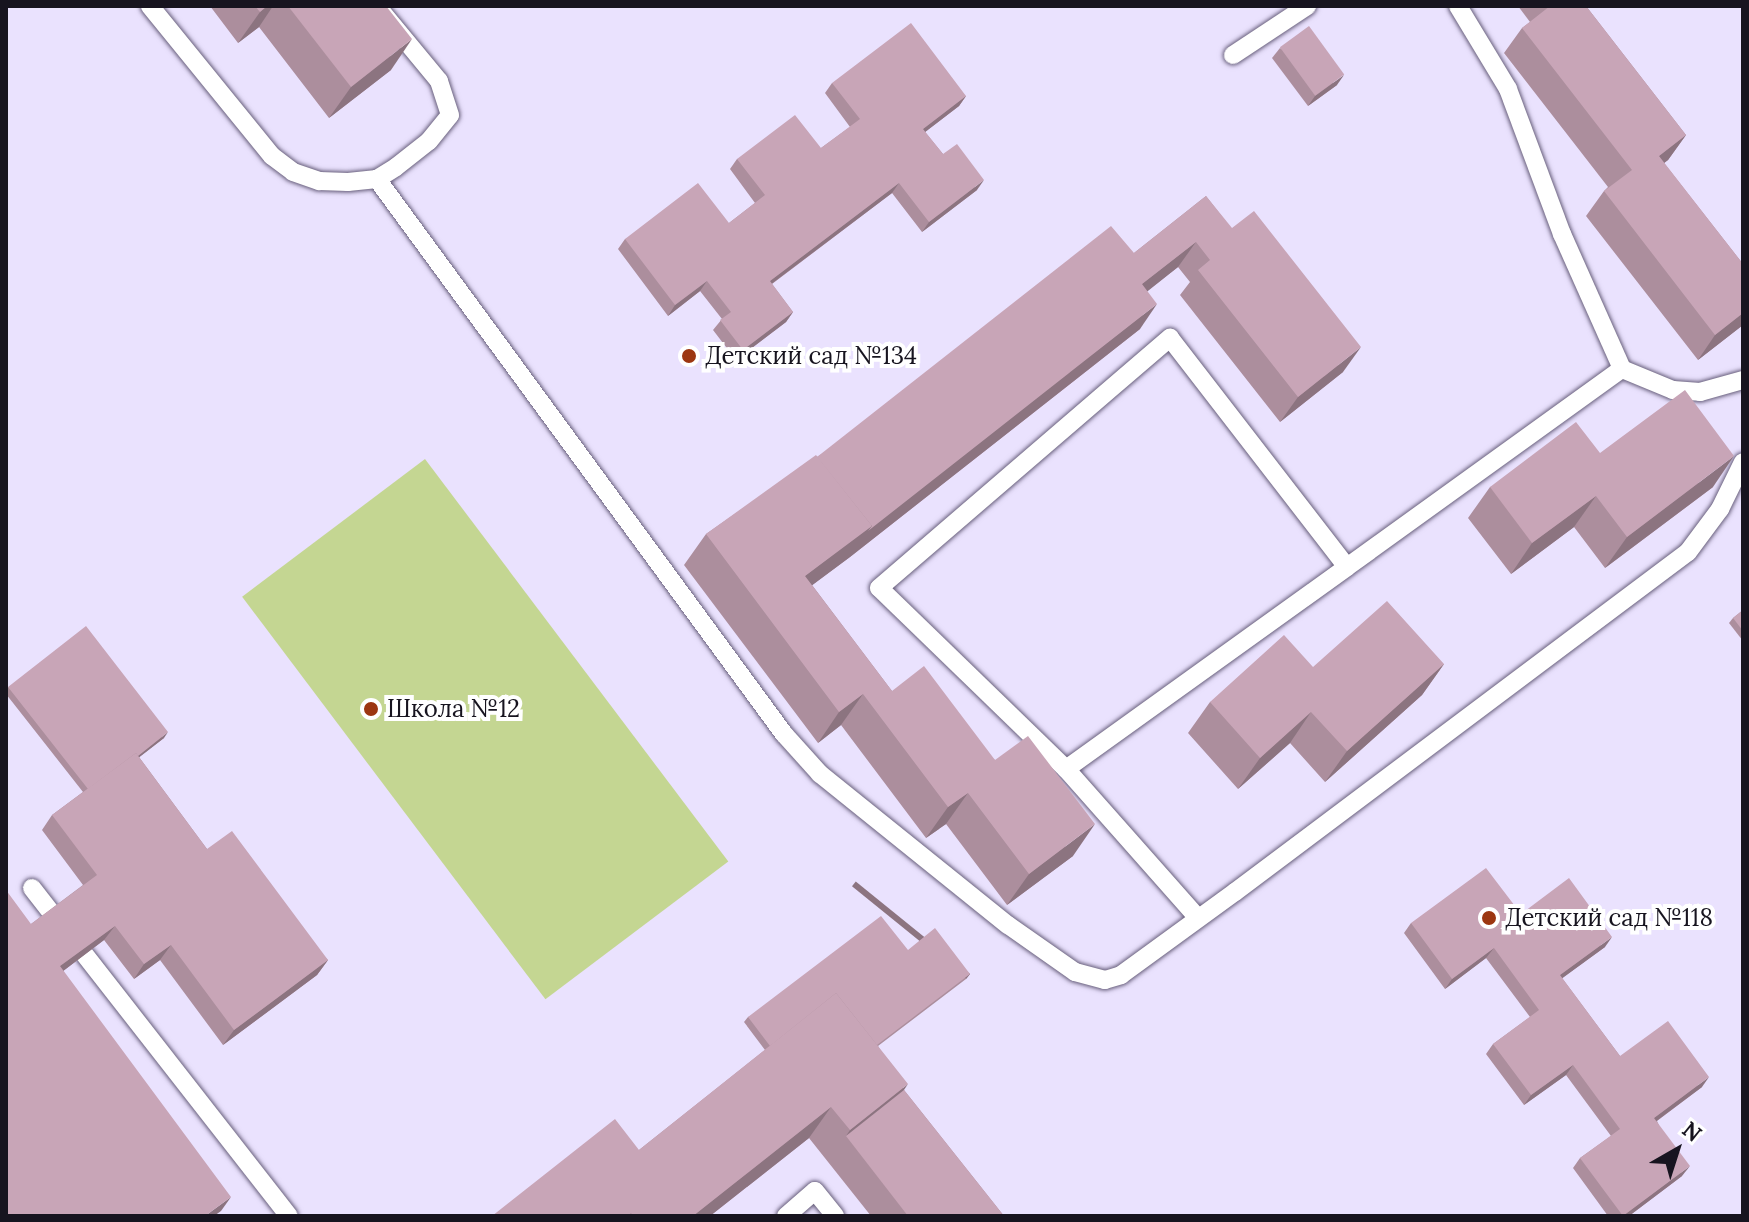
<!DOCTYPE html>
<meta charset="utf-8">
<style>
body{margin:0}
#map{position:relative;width:1749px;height:1222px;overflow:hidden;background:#eae2fe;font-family:Lora,serif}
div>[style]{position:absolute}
.green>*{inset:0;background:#c4d692;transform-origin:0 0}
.roads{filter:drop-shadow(0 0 2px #685f7c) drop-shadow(0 0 2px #685f7c)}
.service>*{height:18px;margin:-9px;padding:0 9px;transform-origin:9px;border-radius:9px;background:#fff}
.wall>*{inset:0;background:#ac8e9d}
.shaded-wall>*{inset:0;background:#8c7480;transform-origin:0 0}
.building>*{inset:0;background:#c8a5b7;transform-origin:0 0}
.dots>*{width:22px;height:22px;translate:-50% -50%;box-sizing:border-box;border:4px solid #fff;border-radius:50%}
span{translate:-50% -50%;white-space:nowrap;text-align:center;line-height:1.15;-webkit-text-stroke:8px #fff;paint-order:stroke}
.poi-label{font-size:24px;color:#17141f}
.left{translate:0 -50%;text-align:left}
.frame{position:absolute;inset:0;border:8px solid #17141f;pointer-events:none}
.north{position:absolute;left:1637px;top:1110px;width:80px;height:80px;-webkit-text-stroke:6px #fff;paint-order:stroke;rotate:39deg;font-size:22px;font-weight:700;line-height:32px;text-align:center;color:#17141f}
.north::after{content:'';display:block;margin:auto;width:28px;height:36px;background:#17141f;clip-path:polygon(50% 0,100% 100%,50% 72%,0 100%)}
</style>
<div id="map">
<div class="green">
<div style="left:425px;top:459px;width:504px;height:229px;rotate:53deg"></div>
</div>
<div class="roads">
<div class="service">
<div style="left:150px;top:6px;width:193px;rotate:50.9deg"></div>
<div style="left:272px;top:156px;width:26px;rotate:37deg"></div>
<div style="left:293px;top:172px;width:28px;rotate:19deg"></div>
<div style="left:319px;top:181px;width:29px;rotate:2deg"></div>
<div style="left:348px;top:182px;width:29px;rotate:-6deg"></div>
<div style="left:377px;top:179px;width:22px;rotate:-32deg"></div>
<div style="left:396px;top:167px;width:42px;rotate:-38.2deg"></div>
<div style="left:429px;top:141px;width:33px;rotate:-51deg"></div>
<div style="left:450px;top:115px;width:36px;rotate:-108deg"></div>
<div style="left:439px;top:81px;width:97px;rotate:-129.6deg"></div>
<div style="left:1458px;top:6px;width:97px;rotate:58.9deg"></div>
<div style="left:1508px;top:89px;width:155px;rotate:69.6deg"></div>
<div style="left:1562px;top:234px;width:148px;rotate:66deg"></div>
<div style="left:1233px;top:55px;width:89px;rotate:-33.5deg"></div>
<div style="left:377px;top:179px;width:688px;rotate:53.75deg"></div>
<div style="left:784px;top:734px;width:54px;rotate:48deg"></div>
<div style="left:820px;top:774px;width:241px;rotate:38.8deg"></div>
<div style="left:1008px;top:925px;width:82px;rotate:35deg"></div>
<div style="left:1075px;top:972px;width:31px;rotate:15deg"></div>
<div style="left:1105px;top:980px;width:17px;rotate:-17deg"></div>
<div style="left:1121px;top:975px;width:141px;rotate:-36.1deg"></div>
<div style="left:1235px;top:892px;width:566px;rotate:-36.89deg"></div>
<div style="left:1688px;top:552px;width:54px;rotate:-53.3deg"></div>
<div style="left:1720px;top:509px;width:52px;rotate:-63.9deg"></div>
<div style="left:1066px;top:769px;width:346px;rotate:-35.7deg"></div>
<div style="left:32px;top:888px;width:34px;rotate:52deg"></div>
<div style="left:1198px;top:918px;width:199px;rotate:-131.5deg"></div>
<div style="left:1066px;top:769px;width:260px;rotate:-135.9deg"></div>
<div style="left:879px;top:588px;width:384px;rotate:-40.7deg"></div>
<div style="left:1170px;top:338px;width:289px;rotate:52.3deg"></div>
<div style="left:1347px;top:567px;width:339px;rotate:-35.8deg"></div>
<div style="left:1622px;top:369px;width:55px;rotate:22.4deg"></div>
<div style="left:1673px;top:390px;width:27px;rotate:4deg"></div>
<div style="left:1700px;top:392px;width:45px;rotate:-15.6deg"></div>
<div style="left:85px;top:955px;width:331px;rotate:52deg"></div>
<div style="left:786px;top:1216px;width:38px;rotate:-41deg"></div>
<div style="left:815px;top:1191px;width:32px;rotate:51deg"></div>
</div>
</div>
<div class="wall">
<div style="clip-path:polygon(210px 6px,386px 6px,391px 70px,329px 118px,259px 27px,238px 43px)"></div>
<div style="clip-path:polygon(1518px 6px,1586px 6px,1686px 135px,1668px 160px,1664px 163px,1743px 264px,1743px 325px,1698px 360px,1586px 216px,1604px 191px,1608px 187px,1504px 53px,1522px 28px,1530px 22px)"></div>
<div style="clip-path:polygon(1280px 48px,1337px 85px,1308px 106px,1272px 58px)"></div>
<div style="clip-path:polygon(832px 83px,966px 96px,959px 106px,925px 132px,943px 154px,977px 190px,922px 232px,892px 193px,772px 284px,793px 312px,786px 322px,736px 360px,713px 330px,722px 319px,700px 291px,668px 316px,618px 249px,625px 239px,729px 223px,755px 203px,730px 169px,737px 159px,821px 148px,850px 127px,825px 93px)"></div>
<div style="clip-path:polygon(1206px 196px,1343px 372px,1280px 422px,1180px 295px,1190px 282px,1178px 267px,1147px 291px,1140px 329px,850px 557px,812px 585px,892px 691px,995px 760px,1073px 856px,1007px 905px,946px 824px,926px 838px,841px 725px,818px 743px,684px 565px,706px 534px,817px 457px,1134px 253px)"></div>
<div style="clip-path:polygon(1600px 453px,1713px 487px,1605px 568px,1574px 527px,1511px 574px,1468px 518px,1490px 487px)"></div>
<div style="clip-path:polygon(1743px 610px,1743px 641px,1729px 623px,1733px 618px)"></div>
<div style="clip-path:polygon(1444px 664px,1422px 695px,1325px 782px,1290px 743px,1238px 789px,1188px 733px,1210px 702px,1313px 667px)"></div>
<div style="clip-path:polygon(8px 687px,164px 738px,139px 757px,207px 849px,328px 960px,317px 975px,223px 1045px,160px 960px,134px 979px,104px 940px,63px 971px,221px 1211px,31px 924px,83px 885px,42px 830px,52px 815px,83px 792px,6px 694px,6px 690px)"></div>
<div style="clip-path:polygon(1521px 914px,1605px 947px,1562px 978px,1620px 1056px,1702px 1087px,1657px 1121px,1682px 1176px,1629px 1216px,1608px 1216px,1573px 1168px,1580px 1158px,1611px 1136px,1566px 1075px,1524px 1105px,1486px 1054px,1493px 1044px,1530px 1017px,1486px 958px,1445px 989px,1404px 933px,1411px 923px)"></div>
<div style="clip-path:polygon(908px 950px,970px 974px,966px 979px,878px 1046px,904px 1090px,1004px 1216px,871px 1216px,809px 1138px,710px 1216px,492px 1216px,639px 1150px,765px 1050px,744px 1022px,748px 1017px)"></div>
</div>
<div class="shaded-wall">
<div style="clip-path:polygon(267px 6px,273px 6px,259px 27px,238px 43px,260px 12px)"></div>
<div style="clip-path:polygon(412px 39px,391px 70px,329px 118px,351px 87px)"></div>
<div style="clip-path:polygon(1344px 75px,1337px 85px,1308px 106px,1315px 96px)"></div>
<div style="clip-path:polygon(966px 96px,959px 106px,916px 139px,923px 129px)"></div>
<div style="clip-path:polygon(1686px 135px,1668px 160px,1641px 181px,1659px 156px)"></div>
<div style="clip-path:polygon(984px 180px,977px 190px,922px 232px,929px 222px)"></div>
<div style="clip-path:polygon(899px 183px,892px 193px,762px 291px,770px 281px)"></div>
<div style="clip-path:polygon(1196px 242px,1178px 267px,1124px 310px,1142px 284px)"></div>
<div style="clip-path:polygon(707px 281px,700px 291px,668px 316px,675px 305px)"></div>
<div style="clip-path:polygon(1157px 304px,1140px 329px,850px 557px,783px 607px,805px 576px)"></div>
<div style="clip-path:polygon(793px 312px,786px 322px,736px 360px,743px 350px)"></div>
<div style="clip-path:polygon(1743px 313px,1743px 325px,1698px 360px,1715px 335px)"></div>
<div style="clip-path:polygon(1361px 347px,1343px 372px,1280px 422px,1298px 397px)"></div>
<div style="clip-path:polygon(1734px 456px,1713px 487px,1605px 568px,1627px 537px)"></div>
<div style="clip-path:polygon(1596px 496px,1574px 527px,1511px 574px,1532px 543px)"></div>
<div style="clip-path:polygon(1444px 664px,1422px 695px,1325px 782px,1347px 751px)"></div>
<div style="clip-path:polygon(863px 694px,841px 725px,818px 743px,839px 712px)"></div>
<div style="clip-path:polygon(1311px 712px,1290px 743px,1238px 789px,1260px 758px)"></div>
<div style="clip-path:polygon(168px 732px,164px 738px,87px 798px,91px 793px)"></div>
<div style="clip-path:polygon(968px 793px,946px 824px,926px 838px,948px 807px)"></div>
<div style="clip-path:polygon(1095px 824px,1073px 856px,1007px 905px,1029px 874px)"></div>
<div style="clip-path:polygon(115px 926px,104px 940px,50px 981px,60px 966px)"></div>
<div style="clip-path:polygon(1612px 937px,1605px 947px,1553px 985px,1560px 975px)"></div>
<div style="clip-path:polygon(171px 945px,160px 960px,134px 979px,144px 964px)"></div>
<div style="clip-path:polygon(1494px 948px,1486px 958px,1445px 989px,1452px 979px)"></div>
<div style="clip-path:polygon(328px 960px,317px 975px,223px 1045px,234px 1030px)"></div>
<div style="left:970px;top:974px;width:6px;height:147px;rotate:129deg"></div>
<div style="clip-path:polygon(1573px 1065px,1566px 1075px,1524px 1105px,1531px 1095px)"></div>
<div style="clip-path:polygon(1709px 1077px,1702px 1087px,1647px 1128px,1654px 1118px)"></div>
<div style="clip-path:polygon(908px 1084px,887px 1115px,846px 1136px,850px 1130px)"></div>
<div style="clip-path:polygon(831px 1107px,809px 1138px,710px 1216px,693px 1216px)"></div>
<div style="clip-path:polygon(1690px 1166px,1682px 1176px,1629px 1216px,1622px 1216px)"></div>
<div style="clip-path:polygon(231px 1197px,221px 1211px,214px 1216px,205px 1216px)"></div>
</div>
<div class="building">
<div style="clip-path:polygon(255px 6px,267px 6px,260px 12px)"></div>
<div style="clip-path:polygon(288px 6px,386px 6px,412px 39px,351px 87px)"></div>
<div style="clip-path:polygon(1550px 6px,1586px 6px,1686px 135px,1659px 156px,1743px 264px,1743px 313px,1715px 335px,1604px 191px,1632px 170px,1522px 28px)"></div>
<div style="clip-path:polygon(911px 23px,966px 96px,923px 129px,943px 154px,957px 144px,984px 180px,929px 222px,899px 183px,770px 281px,793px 312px,743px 350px,720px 320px,731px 312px,707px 281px,675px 305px,625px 239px,698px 183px,729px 223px,765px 195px,737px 159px,795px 115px,821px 148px,860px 119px,832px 83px)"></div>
<div style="left:1309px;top:26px;width:60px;height:36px;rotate:54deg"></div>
<div style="clip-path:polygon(1206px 196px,1232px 228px,1254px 211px,1361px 347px,1298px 397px,1198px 270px,1210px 260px,1196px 242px,1142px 284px,1157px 304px,868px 531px,872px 526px,817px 457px,1111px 226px,1134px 253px)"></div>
<div style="clip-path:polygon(1685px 390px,1734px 456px,1627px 537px,1596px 496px,1532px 543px,1490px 487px,1576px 422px,1600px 453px)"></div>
<div style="clip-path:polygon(816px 455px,872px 526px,805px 576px,892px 691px,924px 666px,995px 760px,1028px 736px,1095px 824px,1029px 874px,968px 793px,948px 807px,863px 694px,839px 712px,706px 534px)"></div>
<div style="clip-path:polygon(1387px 601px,1444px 664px,1347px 751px,1311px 712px,1260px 758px,1210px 702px,1284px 635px,1313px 667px)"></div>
<div style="clip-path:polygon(1743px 610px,1743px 631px,1733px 618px)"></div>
<div style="clip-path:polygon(86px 626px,168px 732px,138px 756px,136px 753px,88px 789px,8px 687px)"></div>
<div style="clip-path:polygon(136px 753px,207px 849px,232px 831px,328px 960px,234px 1030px,171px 945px,144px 964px,115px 926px,60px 966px,231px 1197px,205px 1216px,6px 1216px,6px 890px,31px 924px,97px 875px,52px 815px)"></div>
<div style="clip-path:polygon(1486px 868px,1521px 914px,1569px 878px,1612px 937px,1560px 975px,1620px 1056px,1668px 1021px,1709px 1077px,1654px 1118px,1690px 1166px,1623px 1216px,1580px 1158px,1620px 1129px,1573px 1065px,1531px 1095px,1493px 1044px,1539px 1010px,1494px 948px,1452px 979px,1411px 923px)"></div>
<div style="clip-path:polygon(881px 916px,908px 950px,935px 928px,970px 974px,877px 1045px,836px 993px,770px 1046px,748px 1017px)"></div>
<div style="clip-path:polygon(836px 993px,908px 1084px,850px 1130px,831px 1107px,693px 1216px,633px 1216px,631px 1213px,628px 1216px,492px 1216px,615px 1119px,639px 1150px)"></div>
<div style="clip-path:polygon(904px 1090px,1004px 1216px,908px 1216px,846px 1136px)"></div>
</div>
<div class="dots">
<div style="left:689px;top:356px;background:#9c3611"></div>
<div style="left:371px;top:709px;background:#9c3611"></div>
<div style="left:1489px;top:918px;background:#9c3611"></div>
</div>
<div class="poi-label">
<span class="left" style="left:705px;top:356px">Детский сад №134</span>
<span class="left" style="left:387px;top:709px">Школа №12</span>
<span class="left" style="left:1505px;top:918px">Детский сад №118</span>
</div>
<div class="frame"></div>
<div class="north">N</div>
</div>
